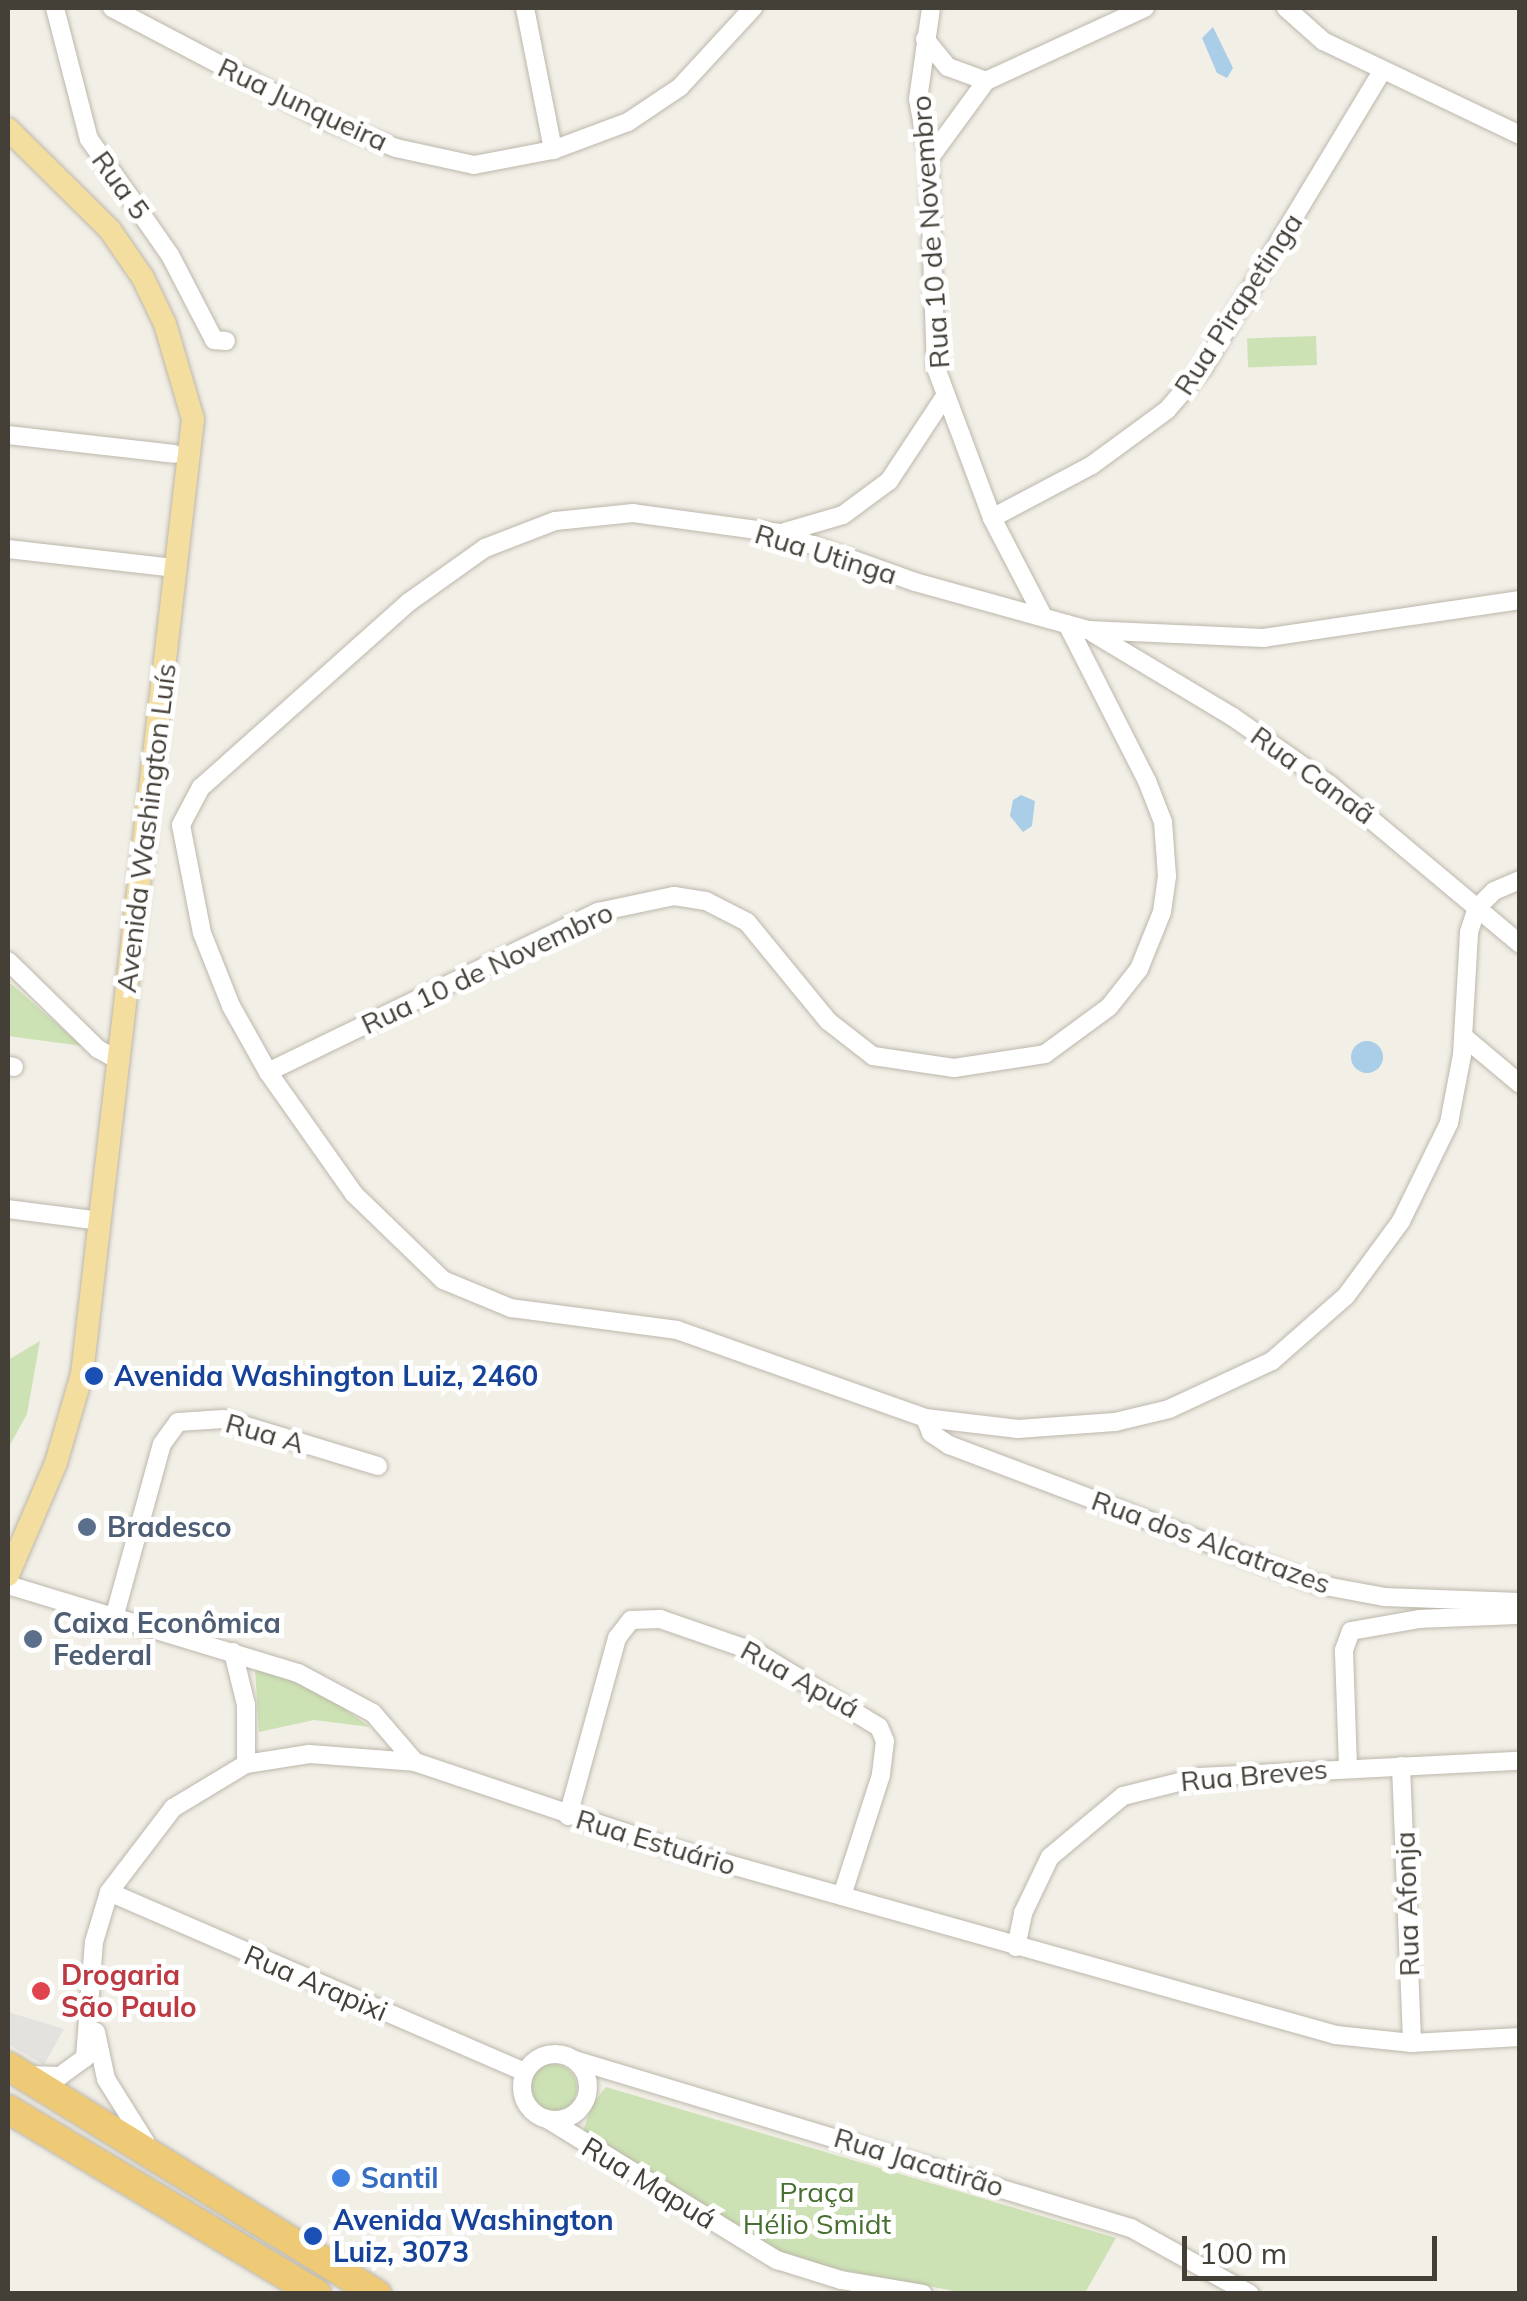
<!DOCTYPE html>
<meta charset="utf-8">
<style>
body{margin:0}
#map{position:relative;width:1527px;height:2301px;overflow:hidden;background:#f2efe7;font-family:Mulish,sans-serif}
div>[style]{position:absolute}
.green>*{inset:0;background:#cce2b4;transform-origin:0 0}
.round{border-radius:50%}
.parking>*{inset:0;background:#e3e2df}
.water>*{inset:0;background:#aacde8}
.roads{filter:drop-shadow(0 0 2px #bcb7ab) drop-shadow(0 0 2px #bcb7ab)}
.minor>*{height:18px;margin:-9px;padding:0 9px;transform-origin:9px;border-radius:9px;background:#fff}
.minor>.ring{margin:-9px;padding:0;box-sizing:content-box;background:none;border:18px solid #fff;border-radius:50%}
.major>*{height:22px;margin:-11px;padding:0 11px;transform-origin:11px;border-radius:11px;background:#f3dd9f}
.highway>*{height:28px;margin:-14px;padding:0 14px;transform-origin:14px;border-radius:14px;background:#eec976}
.dots>*{width:28px;height:28px;translate:-50% -50%;box-sizing:border-box;border:5px solid #fff;border-radius:50%}
span{translate:-50% -50%;white-space:nowrap;text-align:center;line-height:1.15;-webkit-text-stroke:10px #fff;paint-order:stroke}
.street-label{font-size:28px;color:#443f37}
.transit-label{font-size:28px;color:#164399;font-weight:700}
.left{translate:0 -50%;text-align:left}
.service-label{font-size:28px;color:#4e5e75;font-weight:700}
.health-label{font-size:28px;color:#be3a42;font-weight:700}
.shop-label{font-size:28px;color:#366cbe;font-weight:700}
.park-label{font-size:28px;color:#477031}
.frame{position:absolute;inset:0;border:10px solid #443f37;pointer-events:none}
.scale{position:absolute;left:1182px;top:2236px;width:255px;height:45px;box-sizing:border-box;border:5px solid #443f37;border-top:0;padding-left:12px;font-size:30px;line-height:35px;white-space:nowrap;color:#443f37;-webkit-text-stroke:8px #fff;paint-order:stroke}
</style>
<div id="map">
<div class="green">
<div style="left:1316px;top:336px;width:29px;height:69px;rotate:88deg"></div>
<div style="clip-path:polygon(8px 981px,82px 1046px,8px 1036px)"></div>
<div style="clip-path:polygon(40px 1341px,27px 1414px,10px 1445px,8px 1360px)"></div>
<div style="clip-path:polygon(255px 1668px,319px 1691px,370px 1727px,314px 1720px,259px 1732px)"></div>
<div class="round" style="left:529px;top:2064px;width:48px;height:48px"></div>
<div style="clip-path:polygon(606px 2087px,1116px 2238px,1085px 2293px,965px 2293px,796px 2261px,582px 2135px,591px 2106px)"></div>
</div>
<div class="parking">
<div style="clip-path:polygon(8px 2012px,64px 2029px,44px 2065px,8px 2044px)"></div>
</div>
<div class="water">
<div style="clip-path:polygon(1213px 27px,1233px 68px,1227px 78px,1217px 73px,1202px 38px)"></div>
<div style="clip-path:polygon(1021px 795px,1035px 801px,1032px 826px,1023px 832px,1010px 816px,1013px 800px)"></div>
<div class="round" style="left:1351px;top:1041px;width:32px;height:32px"></div>
</div>
<div class="roads">
<div class="minor">
<div style="left:55px;top:8px;width:135px;rotate:75.5deg"></div>
<div style="left:89px;top:139px;width:141px;rotate:55.1deg"></div>
<div style="left:170px;top:255px;width:96px;rotate:62.6deg"></div>
<div style="left:214px;top:340px;width:12px;rotate:5deg"></div>
<div style="left:112px;top:8px;width:241px;rotate:27.7deg"></div>
<div style="left:325px;top:120px;width:76px;rotate:21.5deg"></div>
<div style="left:396px;top:148px;width:80px;rotate:12.3deg"></div>
<div style="left:474px;top:165px;width:80px;rotate:-10.8deg"></div>
<div style="left:553px;top:150px;width:80px;rotate:-20.5deg"></div>
<div style="left:628px;top:122px;width:63px;rotate:-33.9deg"></div>
<div style="left:680px;top:87px;width:108px;rotate:-47.3deg"></div>
<div style="left:525px;top:8px;width:145px;rotate:78.8deg"></div>
<div style="left:931px;top:8px;width:92px;rotate:98.1deg"></div>
<div style="left:918px;top:99px;width:61px;rotate:79.6deg"></div>
<div style="left:929px;top:159px;width:209px;rotate:88.1deg"></div>
<div style="left:936px;top:368px;width:160px;rotate:69.5deg"></div>
<div style="left:992px;top:518px;width:110px;rotate:62.5deg"></div>
<div style="left:1286px;top:8px;width:50px;rotate:41.7deg"></div>
<div style="left:1323px;top:41px;width:218px;rotate:25.5deg"></div>
<div style="left:925px;top:39px;width:36px;rotate:51deg"></div>
<div style="left:948px;top:67px;width:40px;rotate:20.2deg"></div>
<div style="left:929px;top:159px;width:97px;rotate:-53.8deg"></div>
<div style="left:986px;top:81px;width:175px;rotate:-24.7deg"></div>
<div style="left:8px;top:435px;width:167px;rotate:6.5deg"></div>
<div style="left:992px;top:518px;width:113px;rotate:-27.9deg"></div>
<div style="left:1092px;top:465px;width:93px;rotate:-36.3deg"></div>
<div style="left:1167px;top:410px;width:55px;rotate:-49.4deg"></div>
<div style="left:1203px;top:368px;width:347px;rotate:-58.9deg"></div>
<div style="left:785px;top:532px;width:60px;rotate:-16.3deg"></div>
<div style="left:843px;top:515px;width:57px;rotate:-36.5deg"></div>
<div style="left:889px;top:481px;width:102px;rotate:-56.6deg"></div>
<div style="left:8px;top:549px;width:160px;rotate:6.5deg"></div>
<div style="left:1520px;top:600px;width:259px;rotate:171.6deg"></div>
<div style="left:1264px;top:638px;width:176px;rotate:-177.4deg"></div>
<div style="left:1088px;top:630px;width:180px;rotate:-164.5deg"></div>
<div style="left:915px;top:582px;width:145px;rotate:-160.2deg"></div>
<div style="left:779px;top:533px;width:147px;rotate:-172.2deg"></div>
<div style="left:633px;top:513px;width:78px;rotate:174.1deg"></div>
<div style="left:555px;top:521px;width:75px;rotate:158.9deg"></div>
<div style="left:485px;top:548px;width:93px;rotate:144.6deg"></div>
<div style="left:409px;top:602px;width:278px;rotate:138.3deg"></div>
<div style="left:201px;top:787px;width:43px;rotate:117.8deg"></div>
<div style="left:181px;top:825px;width:110px;rotate:79deg"></div>
<div style="left:202px;top:933px;width:79px;rotate:68.3deg"></div>
<div style="left:231px;top:1006px;width:76px;rotate:60.7deg"></div>
<div style="left:268px;top:1072px;width:149px;rotate:54.8deg"></div>
<div style="left:354px;top:1194px;width:124px;rotate:44deg"></div>
<div style="left:443px;top:1280px;width:74px;rotate:22.4deg"></div>
<div style="left:511px;top:1308px;width:167px;rotate:7.5deg"></div>
<div style="left:677px;top:1330px;width:263px;rotate:19.5deg"></div>
<div style="left:925px;top:1418px;width:94px;rotate:6.7deg"></div>
<div style="left:1018px;top:1429px;width:97px;rotate:-4.1deg"></div>
<div style="left:1115px;top:1422px;width:56px;rotate:-13.5deg"></div>
<div style="left:1169px;top:1409px;width:114px;rotate:-25deg"></div>
<div style="left:1272px;top:1361px;width:98px;rotate:-41.3deg"></div>
<div style="left:1346px;top:1296px;width:93px;rotate:-53.7deg"></div>
<div style="left:1401px;top:1221px;width:109px;rotate:-63.9deg"></div>
<div style="left:1449px;top:1123px;width:69px;rotate:-79.2deg"></div>
<div style="left:1462px;top:1055px;width:123px;rotate:-86.7deg"></div>
<div style="left:1469px;top:932px;width:25px;rotate:-72deg"></div>
<div style="left:1477px;top:908px;width:24px;rotate:-45deg"></div>
<div style="left:1494px;top:891px;width:28px;rotate:-23deg"></div>
<div style="left:1093px;top:633px;width:163px;rotate:31deg"></div>
<div style="left:1233px;top:717px;width:118px;rotate:35deg"></div>
<div style="left:1330px;top:785px;width:248px;rotate:39.9deg"></div>
<div style="left:8px;top:961px;width:126px;rotate:44.4deg"></div>
<div style="left:98px;top:1049px;width:23px;rotate:29deg"></div>
<div style="left:1464px;top:1037px;width:73px;rotate:40deg"></div>
<div style="left:8px;top:1066px;width:6px;rotate:9deg"></div>
<div style="left:268px;top:1072px;width:367px;rotate:-25.9deg"></div>
<div style="left:598px;top:912px;width:78px;rotate:-11.9deg"></div>
<div style="left:674px;top:896px;width:32px;rotate:9deg"></div>
<div style="left:706px;top:901px;width:46px;rotate:27.1deg"></div>
<div style="left:747px;top:922px;width:128px;rotate:50.7deg"></div>
<div style="left:828px;top:1021px;width:57px;rotate:37.9deg"></div>
<div style="left:873px;top:1056px;width:82px;rotate:8.4deg"></div>
<div style="left:954px;top:1068px;width:92px;rotate:-8.7deg"></div>
<div style="left:1045px;top:1054px;width:79px;rotate:-36.3deg"></div>
<div style="left:1109px;top:1007px;width:48px;rotate:-51.7deg"></div>
<div style="left:1139px;top:969px;width:61px;rotate:-68deg"></div>
<div style="left:1162px;top:912px;width:36px;rotate:-82deg"></div>
<div style="left:1167px;top:876px;width:54px;rotate:-94.2deg"></div>
<div style="left:1163px;top:822px;width:44px;rotate:-111.3deg"></div>
<div style="left:1147px;top:781px;width:176px;rotate:-117deg"></div>
<div style="left:8px;top:1209px;width:94px;rotate:7.4deg"></div>
<div style="left:925px;top:1418px;width:16px;rotate:68deg"></div>
<div style="left:931px;top:1433px;width:22px;rotate:34deg"></div>
<div style="left:949px;top:1445px;width:397px;rotate:20.7deg"></div>
<div style="left:1320px;top:1585px;width:65px;rotate:10.6deg"></div>
<div style="left:1384px;top:1597px;width:136px;rotate:2.1deg"></div>
<div style="left:8px;top:1585px;width:303px;rotate:16.9deg"></div>
<div style="left:298px;top:1673px;width:85px;rotate:28.1deg"></div>
<div style="left:373px;top:1713px;width:65px;rotate:49.4deg"></div>
<div style="left:415px;top:1762px;width:263px;rotate:18.6deg"></div>
<div style="left:664px;top:1846px;width:698px;rotate:15.71deg"></div>
<div style="left:1336px;top:2035px;width:76px;rotate:6deg"></div>
<div style="left:1412px;top:2043px;width:108px;rotate:-3.2deg"></div>
<div style="left:114px;top:1618px;width:180px;rotate:-74.6deg"></div>
<div style="left:162px;top:1444px;width:27px;rotate:-54deg"></div>
<div style="left:178px;top:1422px;width:45px;rotate:-3.8deg"></div>
<div style="left:223px;top:1419px;width:162px;rotate:16.9deg"></div>
<div style="left:233px;top:1652px;width:55px;rotate:76.2deg"></div>
<div style="left:246px;top:1705px;width:59px;rotate:90deg"></div>
<div style="left:1401px;top:1766px;width:277px;rotate:87.7deg"></div>
<div style="left:1348px;top:1767px;width:117px;rotate:-92deg"></div>
<div style="left:1344px;top:1650px;width:20px;rotate:-70deg"></div>
<div style="left:1351px;top:1631px;width:70px;rotate:-9.9deg"></div>
<div style="left:1420px;top:1619px;width:100px;rotate:-2.3deg"></div>
<div style="left:568px;top:1816px;width:185px;rotate:-74.6deg"></div>
<div style="left:617px;top:1638px;width:23px;rotate:-52deg"></div>
<div style="left:631px;top:1620px;width:29px;rotate:-2deg"></div>
<div style="left:660px;top:1619px;width:102px;rotate:19deg"></div>
<div style="left:756px;top:1652px;width:144px;rotate:31.4deg"></div>
<div style="left:879px;top:1727px;width:15px;rotate:67deg"></div>
<div style="left:885px;top:1741px;width:34px;rotate:97deg"></div>
<div style="left:881px;top:1775px;width:127px;rotate:107.9deg"></div>
<div style="left:109px;top:1892px;width:453px;rotate:23.4deg"></div>
<div style="left:1016px;top:1947px;width:35px;rotate:-78deg"></div>
<div style="left:1023px;top:1913px;width:62px;rotate:-64.3deg"></div>
<div style="left:1050px;top:1857px;width:95px;rotate:-39.9deg"></div>
<div style="left:1123px;top:1796px;width:78px;rotate:-14deg"></div>
<div style="left:1199px;top:1777px;width:321px;rotate:-2.9deg"></div>
<div style="left:96px;top:2032px;width:48px;rotate:78deg"></div>
<div style="left:106px;top:2079px;width:75px;rotate:58deg"></div>
<div class="ring" style="left:522px;top:2054px;width:48px;height:48px"></div>
<div style="left:575px;top:2060px;width:581px;rotate:16.81deg"></div>
<div style="left:1131px;top:2228px;width:136px;rotate:29deg"></div>
<div style="left:28px;top:2075px;width:32px;rotate:2deg"></div>
<div style="left:60px;top:2076px;width:31px;rotate:-36deg"></div>
<div style="left:85px;top:2058px;width:116px;rotate:-85.6deg"></div>
<div style="left:94px;top:1942px;width:52px;rotate:-73.3deg"></div>
<div style="left:109px;top:1892px;width:106px;rotate:-52.7deg"></div>
<div style="left:173px;top:1808px;width:85px;rotate:-31.1deg"></div>
<div style="left:246px;top:1764px;width:64px;rotate:-9deg"></div>
<div style="left:309px;top:1754px;width:106px;rotate:4.3deg"></div>
<div style="left:549px;top:2120px;width:268px;rotate:31.6deg"></div>
<div style="left:777px;top:2260px;width:67px;rotate:17.4deg"></div>
<div style="left:841px;top:2280px;width:83px;rotate:9.7deg"></div>
</div>
<div class="major">
<div style="left:8px;top:129px;width:144px;rotate:44.7deg"></div>
<div style="left:110px;top:230px;width:58px;rotate:55.5deg"></div>
<div style="left:143px;top:278px;width:51px;rotate:64.4deg"></div>
<div style="left:165px;top:324px;width:99px;rotate:73.6deg"></div>
<div style="left:193px;top:419px;width:961px;rotate:96.63deg"></div>
<div style="left:82px;top:1374px;width:93px;rotate:106.3deg"></div>
<div style="left:56px;top:1463px;width:122px;rotate:113.2deg"></div>
</div>
<div class="highway">
<div style="left:8px;top:2066px;width:434px;rotate:31.7deg"></div>
<div style="left:8px;top:2109px;width:360px;rotate:30.9deg"></div>
</div>
</div>
<div class="dots">
<div style="left:94px;top:1376px;background:#1a4fb4"></div>
<div style="left:87px;top:1527px;background:#5c6f8a"></div>
<div style="left:33px;top:1639px;background:#5c6f8a"></div>
<div style="left:41px;top:1991px;background:#e0444e"></div>
<div style="left:341px;top:2178px;background:#3f7fe0"></div>
<div style="left:313px;top:2236px;background:#1a4fb4"></div>
</div>
<div class="street-label">
<span style="left:303px;top:104px;rotate:25deg">Rua Junqueira</span>
<span style="left:121px;top:185px;rotate:54deg">Rua 5</span>
<span style="left:930px;top:232px;rotate:-94deg">Rua 10 de Novembro</span>
<span style="left:1238px;top:304px;rotate:-57deg">Rua Pirapetinga</span>
<span style="left:826px;top:554px;rotate:17deg">Rua Utinga</span>
<span style="left:1313px;top:775px;rotate:36deg">Rua Canaã</span>
<span style="left:146px;top:828px;rotate:-83deg">Avenida Washington Luís</span>
<span style="left:487px;top:968px;rotate:-25deg">Rua 10 de Novembro</span>
<span style="left:265px;top:1433px;rotate:16deg">Rua A</span>
<span style="left:1211px;top:1542px;rotate:20deg">Rua dos Alcatrazes</span>
<span style="left:800px;top:1679px;rotate:29deg">Rua Apuá</span>
<span style="left:1254px;top:1775px;rotate:-5deg">Rua Breves</span>
<span style="left:656px;top:1842px;rotate:17deg">Rua Estuário</span>
<span style="left:1407px;top:1904px;rotate:-92deg">Rua Afonja</span>
<span style="left:316px;top:1983px;rotate:23deg">Rua Arapixi</span>
<span style="left:919px;top:2162px;rotate:17deg">Rua Jacatirão</span>
<span style="left:649px;top:2183px;rotate:31deg">Rua Mapuá</span>
</div>
<div class="transit-label">
<span class="left" style="left:114px;top:1376px">Avenida Washington Luiz, 2460</span>
<span class="left" style="left:333px;top:2236px">Avenida Washington<br>Luiz, 3073</span>
</div>
<div class="service-label">
<span class="left" style="left:107px;top:1527px">Bradesco</span>
<span class="left" style="left:53px;top:1639px">Caixa Econômica<br>Federal</span>
</div>
<div class="health-label">
<span class="left" style="left:61px;top:1991px">Drogaria<br>São Paulo</span>
</div>
<div class="shop-label">
<span class="left" style="left:361px;top:2178px">Santil</span>
</div>
<div class="park-label">
<span style="left:817px;top:2208px">Praça<br>Hélio Smidt</span>
</div>
<div class="frame"></div>
<div class="scale">100 m</div>
</div>
